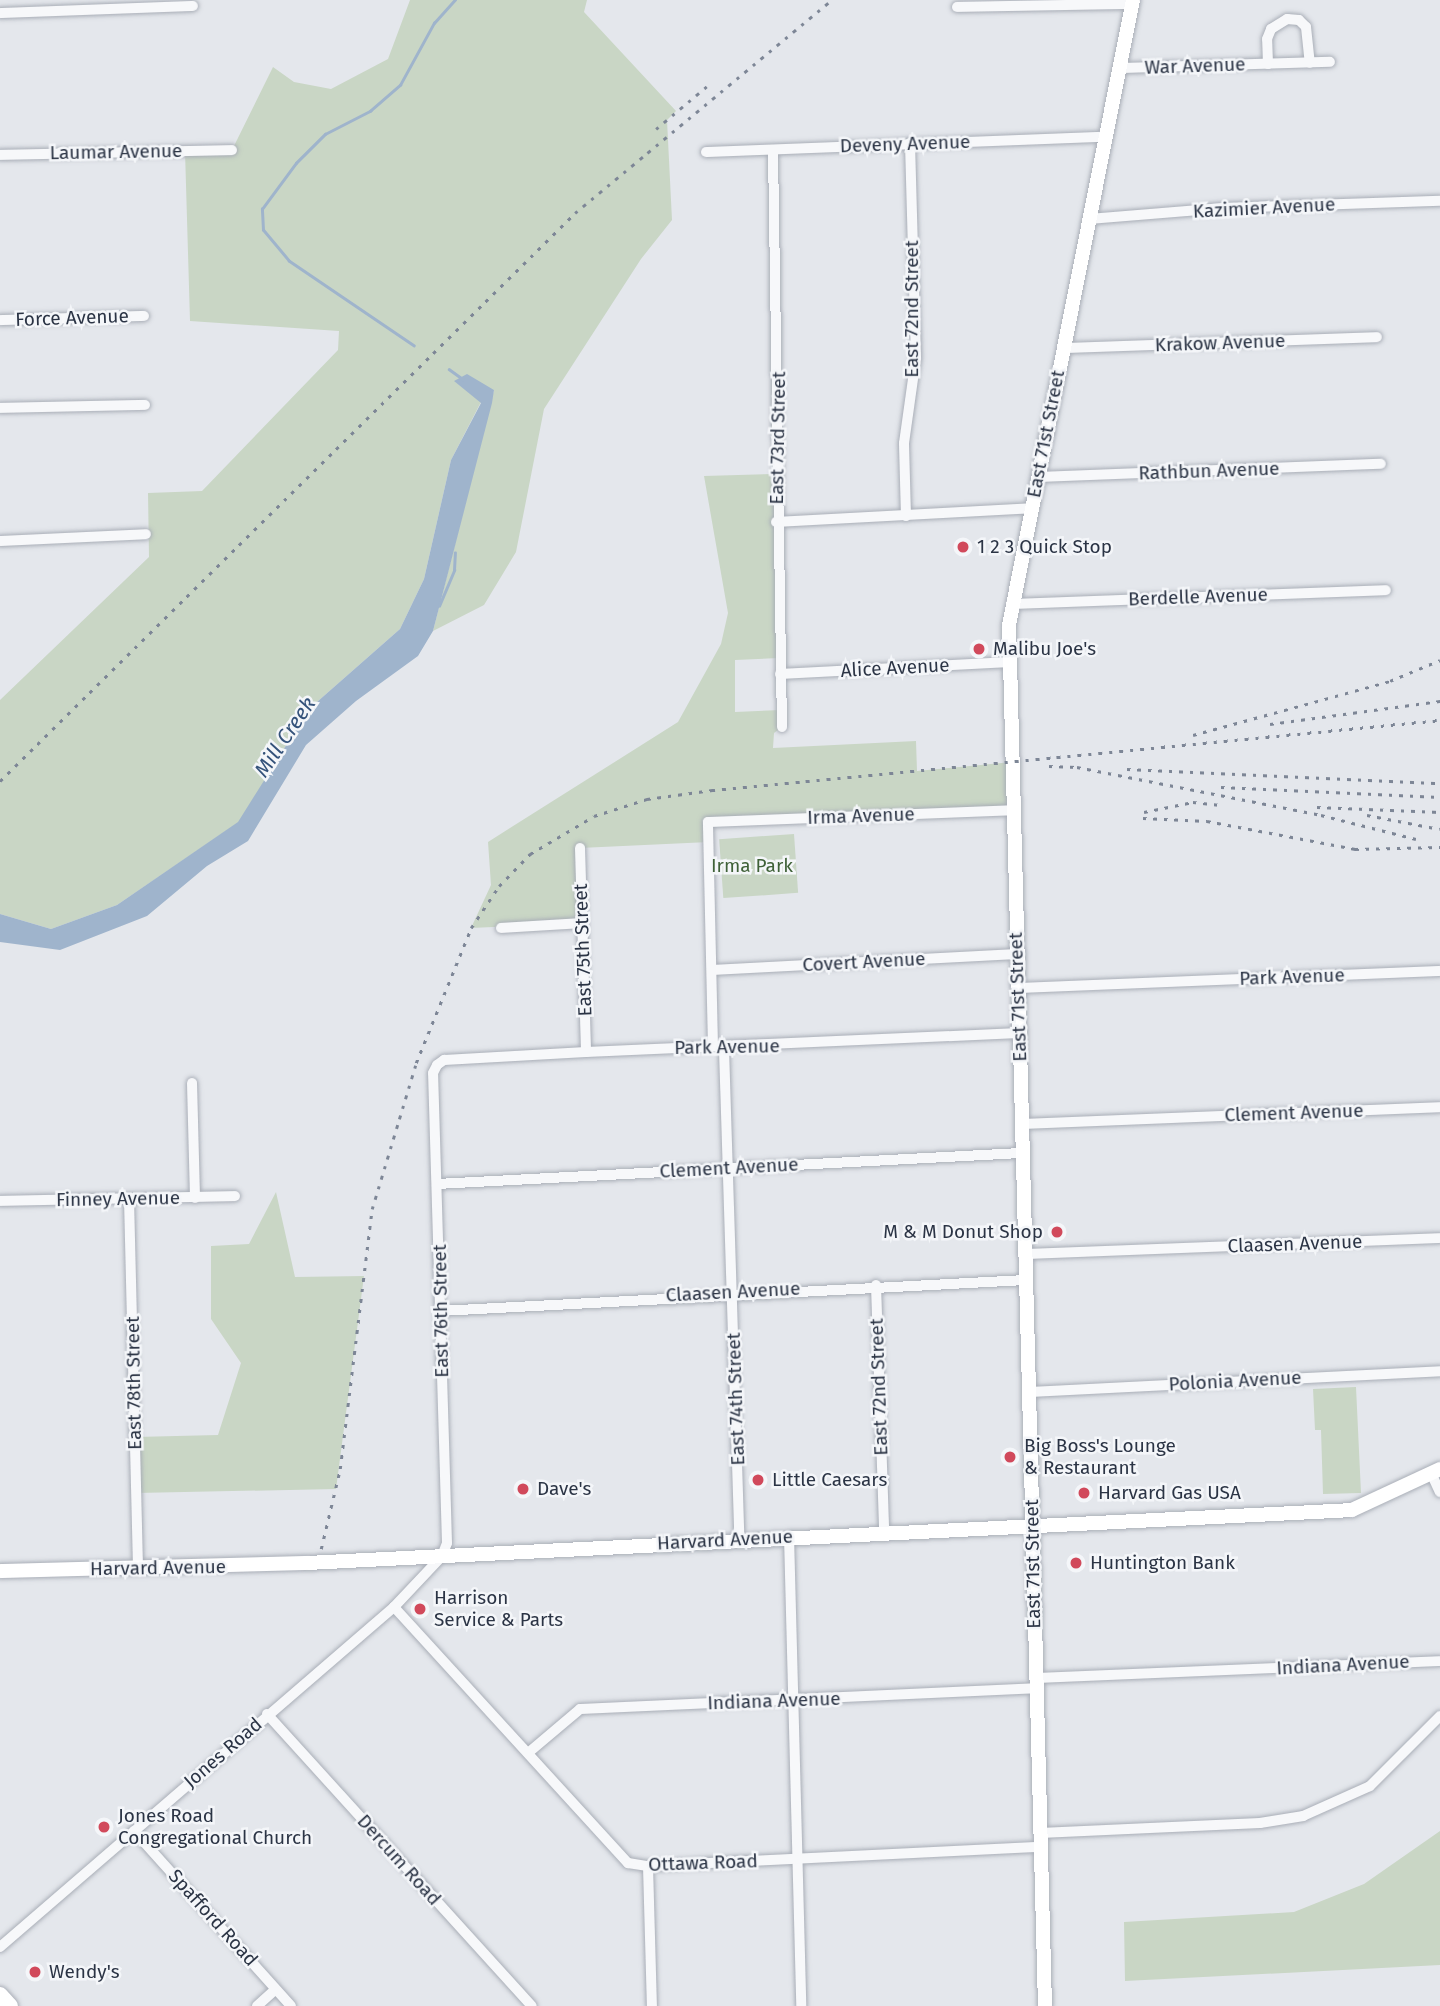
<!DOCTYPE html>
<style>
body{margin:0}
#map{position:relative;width:1440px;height:2006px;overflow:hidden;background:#e4e7ec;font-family:"Fira Sans",sans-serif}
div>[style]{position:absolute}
.green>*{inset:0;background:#c9d6c5;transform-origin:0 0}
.water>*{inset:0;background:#9fb4cc}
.stream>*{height:2.5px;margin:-1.25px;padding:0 1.25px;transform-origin:1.25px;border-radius:1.25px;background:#9fb4cc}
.roads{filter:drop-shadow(0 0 2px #a9aeb7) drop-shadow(0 0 2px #a9aeb7)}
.street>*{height:10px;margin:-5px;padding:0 5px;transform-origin:5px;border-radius:5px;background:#f7f8fa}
.secondary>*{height:14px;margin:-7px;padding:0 7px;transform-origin:7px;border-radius:7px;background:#fff}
.primary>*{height:16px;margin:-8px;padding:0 8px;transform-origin:8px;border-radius:8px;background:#fff}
.rail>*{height:2.5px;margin-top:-1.25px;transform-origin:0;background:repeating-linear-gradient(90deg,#7d8696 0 3.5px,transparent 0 10.5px)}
.dots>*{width:19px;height:19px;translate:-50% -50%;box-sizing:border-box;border:4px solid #f4f6f9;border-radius:50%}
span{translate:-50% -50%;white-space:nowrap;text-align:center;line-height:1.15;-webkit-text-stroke:5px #f4f6f9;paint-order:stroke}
.street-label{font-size:19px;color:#2b3445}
.poi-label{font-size:19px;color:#2b3445}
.left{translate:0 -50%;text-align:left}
.right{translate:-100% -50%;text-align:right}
.park-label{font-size:19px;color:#3f6138}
.water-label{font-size:21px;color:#34527a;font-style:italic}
</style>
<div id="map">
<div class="green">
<div style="clip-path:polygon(410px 0,587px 0,584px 12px,676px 111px,667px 120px,672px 220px,641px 259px,544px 409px,516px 552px,484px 605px,433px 631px,494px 390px,455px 381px,481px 402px,451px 460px,424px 579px,400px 629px,309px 709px,239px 822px,117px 905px,51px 929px,0 914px,0 700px,149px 557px,148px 493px,202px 491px,338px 350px,339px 331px,190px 321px,185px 151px,232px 150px,273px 67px,294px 82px,331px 89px,388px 59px)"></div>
<div style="clip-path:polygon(775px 474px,779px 658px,735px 660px,735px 712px,781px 710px,782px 727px,774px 733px,773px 748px,916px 741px,917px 771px,1012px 762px,1014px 810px,709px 822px,709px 842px,580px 848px,582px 923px,471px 928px,491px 885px,488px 842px,678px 722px,721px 644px,728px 613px,704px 476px)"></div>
<div style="left:794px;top:834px;width:59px;height:75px;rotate:86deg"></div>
<div style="clip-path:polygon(276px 1192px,295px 1277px,364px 1276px,336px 1489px,136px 1493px,135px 1437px,218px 1435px,241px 1363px,211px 1319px,211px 1246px,249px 1244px)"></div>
<div style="clip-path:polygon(1356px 1387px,1361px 1493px,1323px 1494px,1321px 1430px,1315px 1430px,1313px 1389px)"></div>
<div style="clip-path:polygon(1440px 1831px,1440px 1965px,1125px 1981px,1124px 1922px,1294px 1912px,1364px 1884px)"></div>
</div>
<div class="water">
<div style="clip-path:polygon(467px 374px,494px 390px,492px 403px,433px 631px,418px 656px,356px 701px,306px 745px,248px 841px,207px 866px,147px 916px,60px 950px,0 942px,0 914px,51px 929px,117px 905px,238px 822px,309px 709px,400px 629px,424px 579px,451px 460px,481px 403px,454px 381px)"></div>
</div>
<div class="stream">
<div style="left:414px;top:346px;width:151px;rotate:-145.8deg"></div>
<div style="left:289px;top:261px;width:40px;rotate:-130deg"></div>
<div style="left:263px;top:230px;width:21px;rotate:-93deg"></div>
<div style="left:262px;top:209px;width:57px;rotate:-53.5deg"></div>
<div style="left:296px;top:163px;width:41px;rotate:-45deg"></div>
<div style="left:325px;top:134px;width:51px;rotate:-27.1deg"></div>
<div style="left:370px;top:111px;width:40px;rotate:-41deg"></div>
<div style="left:400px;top:85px;width:71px;rotate:-61.3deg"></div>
<div style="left:434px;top:23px;width:31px;rotate:-48deg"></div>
<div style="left:449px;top:369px;width:17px;rotate:36deg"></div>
<div style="left:439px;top:606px;width:39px;rotate:-67deg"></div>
<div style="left:454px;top:570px;width:17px;rotate:-87deg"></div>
</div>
<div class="roads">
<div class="street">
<div style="left:957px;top:7px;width:175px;rotate:-1deg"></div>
<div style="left:0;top:13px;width:193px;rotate:-2.1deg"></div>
<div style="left:1268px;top:64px;width:25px;rotate:-92deg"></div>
<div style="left:1267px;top:39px;width:11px;rotate:-68deg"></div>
<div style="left:1271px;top:29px;width:19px;rotate:-32deg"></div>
<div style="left:1287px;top:19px;width:12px;rotate:5deg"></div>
<div style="left:1299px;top:20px;width:10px;rotate:45deg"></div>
<div style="left:1306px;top:27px;width:36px;rotate:84deg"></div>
<div style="left:1122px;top:68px;width:208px;rotate:-1.7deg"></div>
<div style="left:773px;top:150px;width:577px;rotate:89.11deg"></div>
<div style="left:706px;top:152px;width:399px;rotate:-2.2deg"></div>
<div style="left:0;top:155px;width:232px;rotate:-1.2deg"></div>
<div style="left:1089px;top:219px;width:135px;rotate:-4.7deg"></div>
<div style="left:1224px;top:208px;width:216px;rotate:-1.9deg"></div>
<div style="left:0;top:320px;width:144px;rotate:-1.6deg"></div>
<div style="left:1064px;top:348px;width:313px;rotate:-2deg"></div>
<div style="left:0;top:408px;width:145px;rotate:-1.2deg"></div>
<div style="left:1037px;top:477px;width:344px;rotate:-2.2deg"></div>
<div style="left:906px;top:516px;width:73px;rotate:-91.6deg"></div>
<div style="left:904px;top:443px;width:86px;rotate:-82deg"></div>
<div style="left:916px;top:358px;width:215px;rotate:-91.6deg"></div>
<div style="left:776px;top:522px;width:255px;rotate:-3.1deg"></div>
<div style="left:0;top:541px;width:146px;rotate:-2.7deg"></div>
<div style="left:1011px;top:604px;width:375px;rotate:-2.1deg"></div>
<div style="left:780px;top:674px;width:230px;rotate:-3deg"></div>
<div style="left:580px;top:848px;width:204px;rotate:88.3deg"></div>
<div style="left:501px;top:928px;width:81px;rotate:-3.5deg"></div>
<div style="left:712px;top:970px;width:305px;rotate:-3deg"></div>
<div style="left:1018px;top:988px;width:422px;rotate:-2.3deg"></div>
<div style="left:713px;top:1046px;width:224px;rotate:-91.3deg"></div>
<div style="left:708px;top:822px;width:306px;rotate:-2.2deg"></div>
<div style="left:724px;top:1049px;width:490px;rotate:88.2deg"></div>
<div style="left:192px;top:1083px;width:115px;rotate:88.5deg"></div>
<div style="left:1021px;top:1124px;width:419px;rotate:-2.3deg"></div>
<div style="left:437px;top:1184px;width:585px;rotate:-3.04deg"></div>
<div style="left:129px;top:1199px;width:369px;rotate:88.6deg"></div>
<div style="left:0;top:1201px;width:235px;rotate:-1.2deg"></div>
<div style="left:1025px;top:1254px;width:415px;rotate:-2.2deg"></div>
<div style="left:876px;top:1285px;width:247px;rotate:88.1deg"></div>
<div style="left:440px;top:1311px;width:587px;rotate:-3.03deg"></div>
<div style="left:1030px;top:1392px;width:411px;rotate:-2.9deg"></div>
<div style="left:1431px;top:1473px;width:21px;rotate:65deg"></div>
<div style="left:789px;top:1536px;width:470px;rotate:88.5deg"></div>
<div style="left:394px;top:1607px;width:347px;rotate:47.6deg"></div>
<div style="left:628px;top:1863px;width:20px;rotate:9deg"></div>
<div style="left:648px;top:1866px;width:393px;rotate:-2.8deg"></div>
<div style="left:1036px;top:1678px;width:404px;rotate:-2.4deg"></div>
<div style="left:267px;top:1714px;width:394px;rotate:47.8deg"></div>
<div style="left:528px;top:1753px;width:68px;rotate:-40.2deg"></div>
<div style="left:580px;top:1709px;width:456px;rotate:-2.6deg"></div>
<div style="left:134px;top:1831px;width:235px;rotate:48.1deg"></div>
<div style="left:1040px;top:1833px;width:220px;rotate:-2.6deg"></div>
<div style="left:1260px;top:1823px;width:44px;rotate:-9.2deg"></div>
<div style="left:1303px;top:1816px;width:73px;rotate:-24.1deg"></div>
<div style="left:1370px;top:1786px;width:99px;rotate:-45deg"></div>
<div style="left:648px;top:1866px;width:140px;rotate:88.4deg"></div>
<div style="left:0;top:1947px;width:520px;rotate:-40.79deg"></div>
<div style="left:394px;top:1607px;width:70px;rotate:-46.7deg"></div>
<div style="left:442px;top:1556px;width:14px;rotate:-69deg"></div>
<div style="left:447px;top:1543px;width:470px;rotate:-91.7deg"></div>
<div style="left:433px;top:1073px;width:9px;rotate:-63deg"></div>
<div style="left:437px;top:1065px;width:9px;rotate:-36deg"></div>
<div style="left:444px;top:1060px;width:142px;rotate:-3.2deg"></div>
<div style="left:586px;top:1052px;width:433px;rotate:-2.5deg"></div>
<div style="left:257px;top:2006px;width:25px;rotate:-42deg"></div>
</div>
<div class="secondary">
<div style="left:0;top:1571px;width:307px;rotate:-1.5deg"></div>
<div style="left:307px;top:1563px;width:1046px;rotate:-2.9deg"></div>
<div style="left:1352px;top:1510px;width:97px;rotate:-25deg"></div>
<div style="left:1045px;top:2006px;width:1381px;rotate:-91.49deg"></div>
<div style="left:1009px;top:625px;width:637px;rotate:-78.78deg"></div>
</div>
<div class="primary">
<div style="left:0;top:1995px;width:15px;rotate:48deg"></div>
</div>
</div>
<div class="rail">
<div style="left:656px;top:129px;width:67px;rotate:-40.1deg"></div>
<div style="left:1270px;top:724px;width:172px;rotate:-7.7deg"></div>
<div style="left:1193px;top:735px;width:204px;rotate:-15.3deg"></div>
<div style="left:1390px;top:681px;width:54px;rotate:-22.8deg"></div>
<div style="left:1049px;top:766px;width:28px;rotate:2deg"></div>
<div style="left:1077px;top:767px;width:249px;rotate:11.1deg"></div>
<div style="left:1321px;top:815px;width:98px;rotate:14.2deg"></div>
<div style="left:1127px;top:769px;width:313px;rotate:2.6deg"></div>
<div style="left:0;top:781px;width:808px;rotate:-44.65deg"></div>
<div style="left:575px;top:213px;width:334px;rotate:-39.7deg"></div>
<div style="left:1221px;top:787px;width:219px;rotate:2.6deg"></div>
<div style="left:1317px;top:807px;width:123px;rotate:2.3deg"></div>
<div style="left:1144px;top:812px;width:50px;rotate:-11.5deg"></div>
<div style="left:1193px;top:802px;width:30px;rotate:6deg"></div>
<div style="left:1367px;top:815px;width:74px;rotate:10.9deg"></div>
<div style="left:1143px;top:818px;width:64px;rotate:2.7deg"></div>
<div style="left:1207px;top:821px;width:151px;rotate:10.7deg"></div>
<div style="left:1355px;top:849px;width:85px;rotate:-1.3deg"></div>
<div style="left:321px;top:1549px;width:82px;rotate:-76.6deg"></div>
<div style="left:340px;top:1469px;width:262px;rotate:-83deg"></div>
<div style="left:372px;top:1209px;width:152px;rotate:-73.2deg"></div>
<div style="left:416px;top:1063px;width:146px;rotate:-67.8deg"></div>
<div style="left:471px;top:928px;width:50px;rotate:-56.3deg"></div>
<div style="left:499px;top:886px;width:45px;rotate:-45.9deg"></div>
<div style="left:530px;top:854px;width:74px;rotate:-30.7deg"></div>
<div style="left:594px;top:816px;width:56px;rotate:-17.8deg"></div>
<div style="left:647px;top:799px;width:66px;rotate:-7.9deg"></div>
<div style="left:712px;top:790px;width:731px;rotate:-5.49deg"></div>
</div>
<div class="dots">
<div style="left:963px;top:547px;background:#d1495b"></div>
<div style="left:979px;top:649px;background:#d1495b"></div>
<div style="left:1057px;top:1232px;background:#d1495b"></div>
<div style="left:1010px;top:1457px;background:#d1495b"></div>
<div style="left:758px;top:1480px;background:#d1495b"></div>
<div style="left:523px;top:1489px;background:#d1495b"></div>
<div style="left:1084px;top:1493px;background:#d1495b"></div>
<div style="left:1076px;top:1563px;background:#d1495b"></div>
<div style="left:420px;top:1609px;background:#d1495b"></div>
<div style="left:104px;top:1827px;background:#d1495b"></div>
<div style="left:35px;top:1972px;background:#d1495b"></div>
</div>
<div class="street-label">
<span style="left:1195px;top:66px;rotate:-2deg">War Avenue</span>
<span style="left:905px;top:144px;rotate:-2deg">Deveny Avenue</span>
<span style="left:116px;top:152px;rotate:-1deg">Laumar Avenue</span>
<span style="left:1264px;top:208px;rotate:-3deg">Kazimier Avenue</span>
<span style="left:912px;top:309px;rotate:-90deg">East 72nd Street</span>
<span style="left:72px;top:318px;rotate:-2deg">Force Avenue</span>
<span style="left:1220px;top:343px;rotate:-2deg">Krakow Avenue</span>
<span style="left:1046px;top:434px;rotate:-79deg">East 71st Street</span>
<span style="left:778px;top:438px;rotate:-89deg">East 73rd Street</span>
<span style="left:1209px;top:471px;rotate:-2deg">Rathbun Avenue</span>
<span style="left:1198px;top:597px;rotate:-2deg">Berdelle Avenue</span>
<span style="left:895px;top:668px;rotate:-3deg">Alice Avenue</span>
<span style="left:861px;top:816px;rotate:-2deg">Irma Avenue</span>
<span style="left:583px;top:950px;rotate:-92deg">East 75th Street</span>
<span style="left:864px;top:962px;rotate:-3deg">Covert Avenue</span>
<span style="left:1292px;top:977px;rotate:-2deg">Park Avenue</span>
<span style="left:1018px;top:997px;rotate:-92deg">East 71st Street</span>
<span style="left:727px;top:1047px;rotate:-1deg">Park Avenue</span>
<span style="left:1294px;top:1113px;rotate:-2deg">Clement Avenue</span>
<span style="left:729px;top:1168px;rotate:-3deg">Clement Avenue</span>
<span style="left:118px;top:1199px;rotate:-1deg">Finney Avenue</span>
<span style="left:1295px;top:1244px;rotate:-2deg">Claasen Avenue</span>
<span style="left:733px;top:1292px;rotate:-3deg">Claasen Avenue</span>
<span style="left:441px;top:1311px;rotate:-91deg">East 76th Street</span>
<span style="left:1235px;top:1381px;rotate:-3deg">Polonia Avenue</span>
<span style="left:134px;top:1383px;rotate:-91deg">East 78th Street</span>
<span style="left:879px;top:1387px;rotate:-92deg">East 72nd Street</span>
<span style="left:736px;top:1399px;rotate:-92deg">East 74th Street</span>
<span style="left:725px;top:1540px;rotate:-3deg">Harvard Avenue</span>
<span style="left:1033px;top:1564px;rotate:-91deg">East 71st Street</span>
<span style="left:158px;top:1568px;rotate:-1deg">Harvard Avenue</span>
<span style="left:1343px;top:1665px;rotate:-3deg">Indiana Avenue</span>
<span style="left:774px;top:1701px;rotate:-2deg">Indiana Avenue</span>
<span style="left:223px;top:1753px;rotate:-41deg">Jones Road</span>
<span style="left:399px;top:1860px;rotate:48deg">Dercum Road</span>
<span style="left:703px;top:1863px;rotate:-2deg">Ottawa Road</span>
<span style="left:213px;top:1918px;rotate:48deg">Spafford Road</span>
</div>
<div class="poi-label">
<span class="left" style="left:977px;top:547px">1 2 3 Quick Stop</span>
<span class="left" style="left:993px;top:649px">Malibu Joe's</span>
<span class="right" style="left:1043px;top:1232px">M &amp; M Donut Shop</span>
<span class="left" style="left:1024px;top:1457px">Big Boss's Lounge<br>&amp; Restaurant</span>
<span class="left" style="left:772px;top:1480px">Little Caesars</span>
<span class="left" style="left:537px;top:1489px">Dave's</span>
<span class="left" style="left:1098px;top:1493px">Harvard Gas USA</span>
<span class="left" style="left:1090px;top:1563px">Huntington Bank</span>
<span class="left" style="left:434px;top:1609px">Harrison<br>Service &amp; Parts</span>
<span class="left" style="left:118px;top:1827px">Jones Road<br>Congregational Church</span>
<span class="left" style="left:49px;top:1972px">Wendy's</span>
</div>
<div class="park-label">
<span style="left:752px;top:866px">Irma Park</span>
</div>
<div class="water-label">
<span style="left:285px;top:737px;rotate:-56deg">Mill Creek</span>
</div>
</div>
